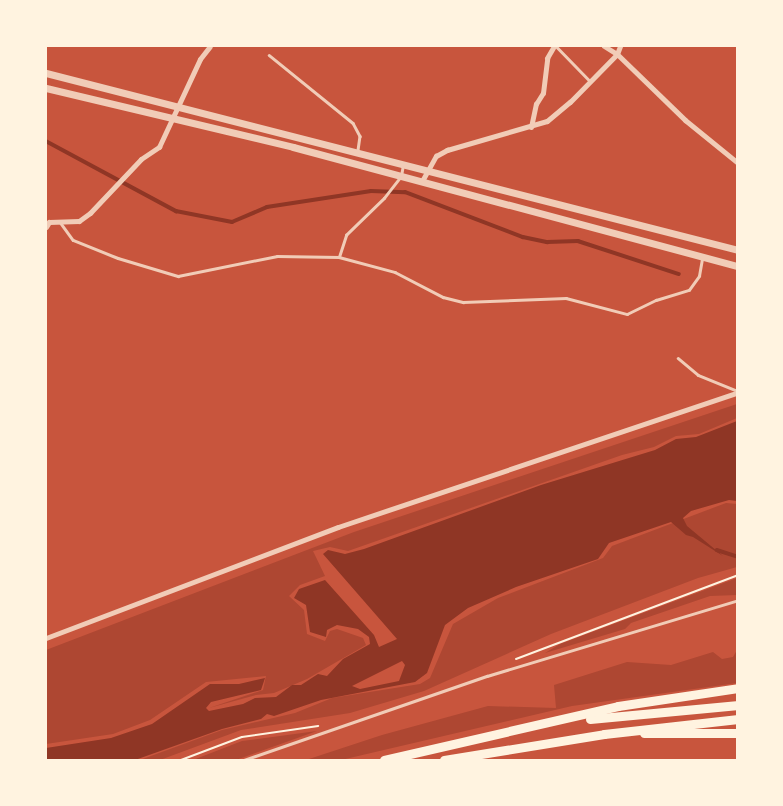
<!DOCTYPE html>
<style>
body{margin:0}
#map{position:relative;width:783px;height:806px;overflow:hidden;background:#c8553d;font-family:"Golos Text",sans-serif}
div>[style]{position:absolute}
.green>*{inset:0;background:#ae4732}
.water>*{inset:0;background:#8f3625}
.stream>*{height:3.5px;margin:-1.75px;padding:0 1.75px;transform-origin:1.75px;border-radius:1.75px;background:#8f3625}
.path>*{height:2px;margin:-1px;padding:0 1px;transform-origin:1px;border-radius:1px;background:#fff3e0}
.service>*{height:2.5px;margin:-1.25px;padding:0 1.25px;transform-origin:1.25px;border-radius:1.25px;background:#f1ccb7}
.minor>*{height:5px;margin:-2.5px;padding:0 2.5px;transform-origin:2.5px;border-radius:2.5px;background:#f1ccb7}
.tertiary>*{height:7px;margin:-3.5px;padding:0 3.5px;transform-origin:3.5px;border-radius:3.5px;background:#f1ccb7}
.trunk>*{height:9px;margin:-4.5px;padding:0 4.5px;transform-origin:4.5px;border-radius:4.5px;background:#fff3e0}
span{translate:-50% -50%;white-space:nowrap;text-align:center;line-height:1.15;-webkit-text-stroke:5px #fff3e0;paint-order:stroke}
.frame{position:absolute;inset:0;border:47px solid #fff3e0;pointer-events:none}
</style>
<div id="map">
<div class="green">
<div style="clip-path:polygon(737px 404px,737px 418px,699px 434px,676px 436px,654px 447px,622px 455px,348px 551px,330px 547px,313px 551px,325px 576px,300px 585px,289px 596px,304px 610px,307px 634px,325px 641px,330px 631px,337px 629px,363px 638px,366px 645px,307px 679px,274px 693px,256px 695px,209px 708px,263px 690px,266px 676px,206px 682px,150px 720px,113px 734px,46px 744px,46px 650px,354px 532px)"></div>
<div style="clip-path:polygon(726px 503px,737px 504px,737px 567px,698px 578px,551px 634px,424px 691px,350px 713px,241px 730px,160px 760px,140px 760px,222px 730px,295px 713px,332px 698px,420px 684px,430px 678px,453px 624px,498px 598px,603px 558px,612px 546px)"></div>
<div style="clip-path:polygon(737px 578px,737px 595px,710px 596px,631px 623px,625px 629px,545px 653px,560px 644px)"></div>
<div style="clip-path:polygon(737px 650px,737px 683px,572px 706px,341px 760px,306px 760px,382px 735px,488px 706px,556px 708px,554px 685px,627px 662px,671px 665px,713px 652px,722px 659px,733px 657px)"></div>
<div style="clip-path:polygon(317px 731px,236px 760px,193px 760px,242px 741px)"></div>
</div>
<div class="water">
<div style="clip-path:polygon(evenodd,737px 421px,737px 501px,729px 500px,691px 511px,683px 518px,687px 526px,723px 556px,693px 537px,686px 535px,671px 522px,609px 543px,598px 559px,516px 587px,468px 608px,445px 625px,427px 673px,415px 682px,321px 700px,274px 716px,267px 714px,261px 719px,222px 729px,135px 760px,46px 760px,46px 748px,111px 738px,152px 724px,210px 684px,239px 684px,265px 678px,261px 690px,211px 702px,206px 708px,209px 711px,243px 704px,255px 698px,276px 697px,292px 685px,301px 685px,318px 674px,327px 676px,343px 659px,370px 644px,369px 637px,358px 629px,337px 625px,327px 630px,326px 637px,310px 632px,306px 605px,294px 598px,299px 589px,325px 580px,374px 635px,379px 647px,397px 639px,323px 554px,328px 550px,345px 554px,364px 549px,541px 485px,655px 450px,676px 439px,696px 437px,737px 421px,402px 661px,405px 665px,399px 681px,360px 689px,352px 686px,402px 661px)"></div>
</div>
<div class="stream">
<div style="left:46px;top:141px;width:148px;rotate:28.3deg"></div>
<div style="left:176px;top:211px;width:57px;rotate:11.1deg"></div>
<div style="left:232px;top:222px;width:38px;rotate:-23deg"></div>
<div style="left:267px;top:207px;width:105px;rotate:-8.7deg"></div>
<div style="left:371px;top:191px;width:34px;rotate:2deg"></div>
<div style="left:405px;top:192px;width:126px;rotate:20.9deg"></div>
<div style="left:523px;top:237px;width:25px;rotate:12deg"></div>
<div style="left:547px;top:242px;width:31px;rotate:-2deg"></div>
<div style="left:578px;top:241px;width:106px;rotate:18.1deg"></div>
<div style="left:717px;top:550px;width:22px;rotate:18deg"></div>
</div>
<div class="path">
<div style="left:516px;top:659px;width:237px;rotate:-20.7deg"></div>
<div style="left:181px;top:760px;width:65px;rotate:-20.7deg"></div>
<div style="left:242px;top:737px;width:77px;rotate:-8.2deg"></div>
</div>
<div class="service">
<div style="left:556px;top:46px;width:47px;rotate:45.9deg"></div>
<div style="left:269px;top:55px;width:108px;rotate:39deg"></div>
<div style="left:353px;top:123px;width:15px;rotate:62deg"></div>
<div style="left:360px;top:136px;width:14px;rotate:98deg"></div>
<div style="left:60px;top:222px;width:22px;rotate:54deg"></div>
<div style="left:73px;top:240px;width:48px;rotate:21.8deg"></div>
<div style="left:118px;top:258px;width:63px;rotate:16.7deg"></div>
<div style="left:178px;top:276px;width:101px;rotate:-11.4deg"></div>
<div style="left:277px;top:256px;width:62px;rotate:0.9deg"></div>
<div style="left:339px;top:257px;width:58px;rotate:15deg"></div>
<div style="left:395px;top:272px;width:54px;rotate:27.5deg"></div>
<div style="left:443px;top:297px;width:21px;rotate:14deg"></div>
<div style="left:463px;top:302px;width:103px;rotate:-2.2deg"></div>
<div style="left:566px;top:298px;width:63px;rotate:14.7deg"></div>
<div style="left:627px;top:314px;width:32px;rotate:-26deg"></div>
<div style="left:656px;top:300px;width:34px;rotate:-17deg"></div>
<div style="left:689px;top:290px;width:17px;rotate:-54deg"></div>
<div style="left:699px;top:276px;width:17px;rotate:-80deg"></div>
<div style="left:339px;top:257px;width:23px;rotate:-72deg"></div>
<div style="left:346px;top:235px;width:53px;rotate:-44.2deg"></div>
<div style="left:384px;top:198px;width:28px;rotate:-52deg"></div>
<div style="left:401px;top:176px;width:11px;rotate:-80deg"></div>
<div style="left:678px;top:358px;width:26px;rotate:40deg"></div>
<div style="left:698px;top:375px;width:40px;rotate:22deg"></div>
<div style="left:244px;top:760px;width:257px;rotate:-19.1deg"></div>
<div style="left:487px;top:676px;width:262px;rotate:-16.8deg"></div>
</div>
<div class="minor">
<div style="left:604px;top:46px;width:15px;rotate:32deg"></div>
<div style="left:617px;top:54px;width:95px;rotate:44.1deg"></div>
<div style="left:685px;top:120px;width:68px;rotate:39.1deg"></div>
<div style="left:531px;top:127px;width:24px;rotate:-78deg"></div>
<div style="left:536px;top:104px;width:13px;rotate:-58deg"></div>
<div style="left:543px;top:93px;width:35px;rotate:-83deg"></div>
<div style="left:547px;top:58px;width:14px;rotate:-60deg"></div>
<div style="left:422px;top:181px;width:29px;rotate:-61deg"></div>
<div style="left:436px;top:156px;width:13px;rotate:-29deg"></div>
<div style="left:447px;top:150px;width:104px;rotate:-16.2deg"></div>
<div style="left:547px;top:121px;width:30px;rotate:-40deg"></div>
<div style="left:570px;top:102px;width:67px;rotate:-45.6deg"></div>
<div style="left:617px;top:54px;width:9px;rotate:-69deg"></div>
<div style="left:46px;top:227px;width:6px;rotate:-59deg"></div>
<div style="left:49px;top:222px;width:30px;rotate:-2deg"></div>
<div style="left:79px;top:221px;width:14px;rotate:-36deg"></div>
<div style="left:90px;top:213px;width:74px;rotate:-46.6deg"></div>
<div style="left:141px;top:159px;width:22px;rotate:-34deg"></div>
<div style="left:159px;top:147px;width:97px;rotate:-65deg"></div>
<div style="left:200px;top:59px;width:16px;rotate:-52deg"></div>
<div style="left:46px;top:638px;width:312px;rotate:-20.8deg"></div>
<div style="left:338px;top:527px;width:422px;rotate:-18.6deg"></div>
</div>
<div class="tertiary">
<div style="left:46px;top:73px;width:714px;rotate:14.35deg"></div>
<div style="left:46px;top:88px;width:254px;rotate:13.4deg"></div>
<div style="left:293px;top:147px;width:461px;rotate:15deg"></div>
</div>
<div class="trunk">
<div style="left:590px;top:719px;width:149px;rotate:-5.4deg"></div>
<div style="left:644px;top:733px;width:94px"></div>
<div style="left:384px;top:760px;width:240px;rotate:-13deg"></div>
<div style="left:618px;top:706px;width:121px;rotate:-8.5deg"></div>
<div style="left:444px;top:760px;width:162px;rotate:-9.2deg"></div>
<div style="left:604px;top:734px;width:135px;rotate:-6.4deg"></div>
</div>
<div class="frame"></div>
</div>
